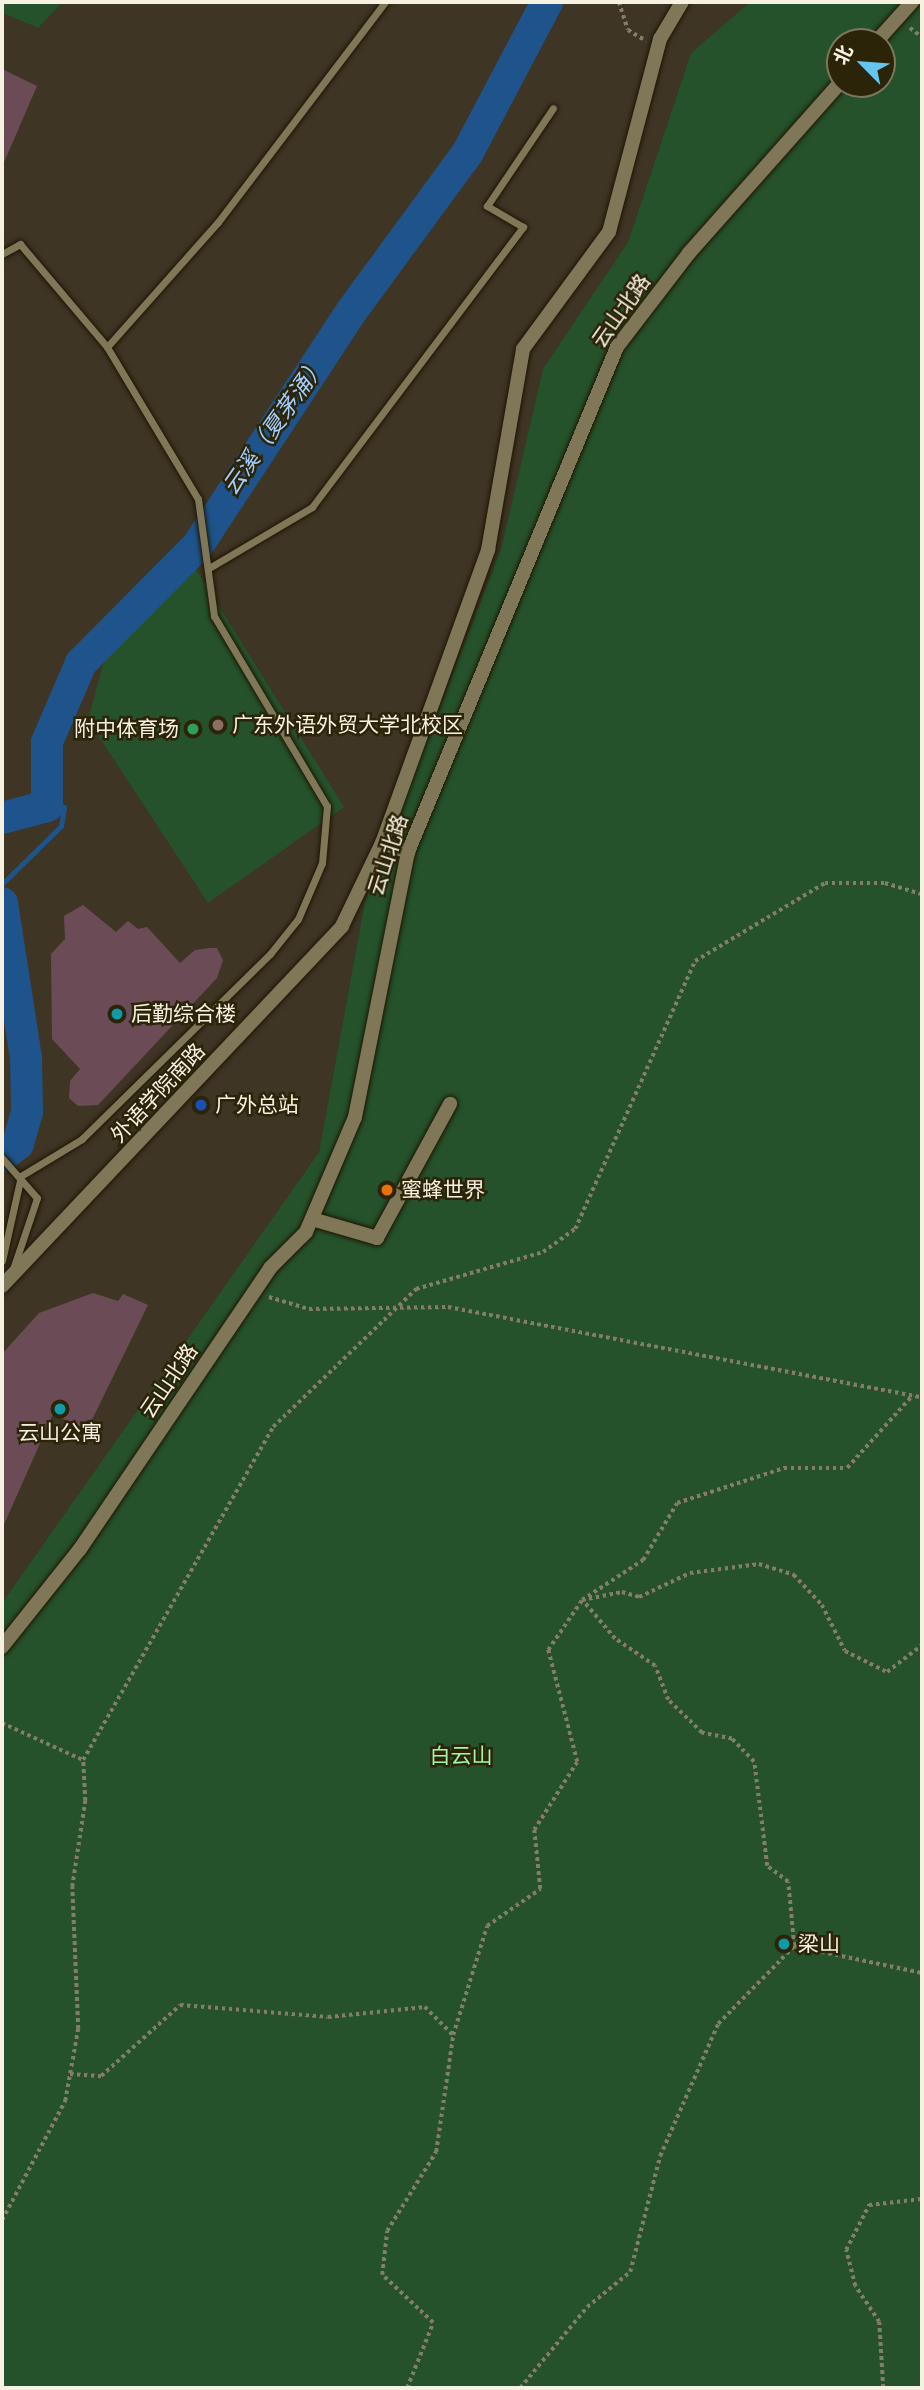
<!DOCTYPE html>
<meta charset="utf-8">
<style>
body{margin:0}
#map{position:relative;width:924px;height:2390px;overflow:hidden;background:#362e12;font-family:Jost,"Noto Sans SC",sans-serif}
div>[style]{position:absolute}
.education>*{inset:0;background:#3f3525}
.green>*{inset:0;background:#25522b}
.stream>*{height:5px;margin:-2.5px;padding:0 2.5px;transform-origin:2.5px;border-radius:2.5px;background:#1e548b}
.river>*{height:32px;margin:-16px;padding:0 16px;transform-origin:16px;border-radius:16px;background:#1e548b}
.building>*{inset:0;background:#6b4c56}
.path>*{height:3.5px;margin-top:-1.75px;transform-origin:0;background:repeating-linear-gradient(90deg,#847e67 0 3.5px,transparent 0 7px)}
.roads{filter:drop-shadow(0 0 2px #1e1600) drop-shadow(0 0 2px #1e1600)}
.lane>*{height:7px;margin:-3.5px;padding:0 3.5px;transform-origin:3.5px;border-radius:3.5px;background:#807759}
.street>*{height:14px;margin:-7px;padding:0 7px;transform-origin:7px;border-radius:7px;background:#807759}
.dots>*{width:19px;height:19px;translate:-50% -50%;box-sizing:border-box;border:4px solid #2c2408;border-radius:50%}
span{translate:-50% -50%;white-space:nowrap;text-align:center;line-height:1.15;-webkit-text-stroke:5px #2c2408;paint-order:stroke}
.street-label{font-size:21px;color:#f6f1e1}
.poi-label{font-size:21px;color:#f6f1e1}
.left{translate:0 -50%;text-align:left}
.right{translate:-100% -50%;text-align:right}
.park-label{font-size:21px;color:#a0f7a8}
.water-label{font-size:23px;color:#a2cdfd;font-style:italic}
.frame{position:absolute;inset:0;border:4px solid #f6f1e1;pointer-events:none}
.north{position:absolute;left:826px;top:28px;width:70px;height:70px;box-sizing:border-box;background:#2c2408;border:2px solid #7d765f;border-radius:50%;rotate:295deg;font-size:19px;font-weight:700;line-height:28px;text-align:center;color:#f6f1e1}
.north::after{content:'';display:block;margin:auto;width:24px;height:32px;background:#65c5ee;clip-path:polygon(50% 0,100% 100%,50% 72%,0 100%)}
</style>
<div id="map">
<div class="education">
<div style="clip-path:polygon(63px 2px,750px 2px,691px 53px,628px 242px,543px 369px,501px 549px,365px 901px,319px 1152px,2px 1603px,2px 13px,38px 28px)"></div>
</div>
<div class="green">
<div style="clip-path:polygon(2px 2px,63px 2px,38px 28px,2px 13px)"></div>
<div style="clip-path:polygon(evenodd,750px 2px,922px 2px,922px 2388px,2px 2388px,2px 1603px,319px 1152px,365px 901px,501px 549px,543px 369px,628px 242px,691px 53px,750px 2px,840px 42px,882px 42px,882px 84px,840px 84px,840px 42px)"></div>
<div style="clip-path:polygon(194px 566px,344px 807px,208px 903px,88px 720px,103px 664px)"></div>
</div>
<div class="stream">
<div style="left:2px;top:884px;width:83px;rotate:-44.5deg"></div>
<div style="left:61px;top:826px;width:19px;rotate:-81deg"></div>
<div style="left:64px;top:807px;width:17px;rotate:-177deg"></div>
</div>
<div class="river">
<div style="left:2px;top:818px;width:47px;rotate:-14.9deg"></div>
<div style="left:47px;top:806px;width:64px;rotate:-90deg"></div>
<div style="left:47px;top:742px;width:86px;rotate:-66.7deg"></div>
<div style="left:81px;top:663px;width:166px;rotate:-45.2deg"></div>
<div style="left:198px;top:545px;width:279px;rotate:-56.7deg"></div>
<div style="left:351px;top:312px;width:198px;rotate:-53.8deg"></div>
<div style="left:468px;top:152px;width:170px;rotate:-62.2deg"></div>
<div style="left:2px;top:903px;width:157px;rotate:81.2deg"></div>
<div style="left:26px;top:1058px;width:54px;rotate:88.9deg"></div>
<div style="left:27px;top:1112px;width:33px;rotate:106deg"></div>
<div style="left:18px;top:1144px;width:20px;rotate:143deg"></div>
</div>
<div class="building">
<div style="clip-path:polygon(2px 69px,37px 86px,2px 167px)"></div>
<div style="clip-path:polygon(83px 905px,116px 932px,128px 921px,138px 929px,147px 927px,180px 963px,195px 950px,210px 948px,217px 948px,223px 960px,217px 978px,98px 1105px,78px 1106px,69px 1098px,70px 1081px,80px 1069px,52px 1039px,51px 954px,65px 939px,64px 916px)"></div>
<div style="clip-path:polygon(93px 1293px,118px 1301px,123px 1294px,148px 1305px,87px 1430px,53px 1414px,2px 1529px,2px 1354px,39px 1313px)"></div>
</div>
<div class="path">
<div style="left:619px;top:2px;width:29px;rotate:72deg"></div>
<div style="left:628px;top:30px;width:21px;rotate:31deg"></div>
<div style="left:910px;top:28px;width:15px;rotate:37deg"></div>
<div style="left:269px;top:1297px;width:42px;rotate:16.7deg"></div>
<div style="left:309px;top:1309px;width:139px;rotate:-0.8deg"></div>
<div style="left:448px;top:1307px;width:482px;rotate:10.8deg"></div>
<div style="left:2px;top:1723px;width:89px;rotate:24.6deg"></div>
<div style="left:794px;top:1946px;width:64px;rotate:-95.4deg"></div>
<div style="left:788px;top:1882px;width:26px;rotate:-143deg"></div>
<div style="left:767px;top:1866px;width:105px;rotate:-97.1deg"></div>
<div style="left:754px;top:1762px;width:32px;rotate:-134deg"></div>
<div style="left:732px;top:1739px;width:31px;rotate:-169deg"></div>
<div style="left:702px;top:1733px;width:47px;rotate:-135.9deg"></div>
<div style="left:668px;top:1700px;width:36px;rotate:-111deg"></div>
<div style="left:655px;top:1666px;width:48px;rotate:-146deg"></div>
<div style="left:615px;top:1639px;width:51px;rotate:-130.2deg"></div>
<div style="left:582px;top:1600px;width:41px;rotate:-11.3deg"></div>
<div style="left:622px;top:1592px;width:18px;rotate:16deg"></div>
<div style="left:639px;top:1597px;width:56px;rotate:-25.2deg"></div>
<div style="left:690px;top:1573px;width:70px;rotate:-7.4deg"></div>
<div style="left:759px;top:1564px;width:37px;rotate:17deg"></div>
<div style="left:794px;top:1575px;width:41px;rotate:47deg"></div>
<div style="left:822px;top:1605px;width:51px;rotate:63.4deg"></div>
<div style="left:845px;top:1651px;width:47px;rotate:26.6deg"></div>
<div style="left:887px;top:1672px;width:44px;rotate:-37.6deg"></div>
<div style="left:70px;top:2074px;width:31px;rotate:4deg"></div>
<div style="left:101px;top:2076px;width:106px;rotate:-41.9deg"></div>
<div style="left:180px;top:2005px;width:148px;rotate:4.6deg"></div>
<div style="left:328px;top:2017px;width:98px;rotate:-5.9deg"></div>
<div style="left:425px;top:2007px;width:40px;rotate:45deg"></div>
<div style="left:2px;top:2220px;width:135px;rotate:-62.1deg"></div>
<div style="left:65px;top:2101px;width:73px;rotate:-79.8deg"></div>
<div style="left:78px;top:2029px;width:142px;rotate:-92.4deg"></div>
<div style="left:72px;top:1887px;width:87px;rotate:-81.4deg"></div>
<div style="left:85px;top:1801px;width:41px;rotate:-92.8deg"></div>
<div style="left:83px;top:1760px;width:383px;rotate:-60.3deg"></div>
<div style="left:273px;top:1427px;width:199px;rotate:-44deg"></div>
<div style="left:416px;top:1289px;width:132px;rotate:-16.2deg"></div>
<div style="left:543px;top:1252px;width:39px;rotate:-36deg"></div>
<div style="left:575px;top:1229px;width:294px;rotate:-65.9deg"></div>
<div style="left:695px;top:961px;width:152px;rotate:-31deg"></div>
<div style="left:825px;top:883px;width:60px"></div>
<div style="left:885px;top:883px;width:39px;rotate:17deg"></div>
<div style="left:407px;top:2388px;width:70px;rotate:-68.2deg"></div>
<div style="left:433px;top:2323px;width:70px;rotate:-136.7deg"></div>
<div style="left:382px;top:2275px;width:44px;rotate:-83.5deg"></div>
<div style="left:387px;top:2231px;width:93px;rotate:-58.2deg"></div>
<div style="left:436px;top:2152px;width:118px;rotate:-81.7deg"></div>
<div style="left:453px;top:2035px;width:114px;rotate:-72.7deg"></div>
<div style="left:487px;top:1926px;width:65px;rotate:-34.9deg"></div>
<div style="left:540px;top:1889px;width:59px;rotate:-95.8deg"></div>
<div style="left:534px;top:1830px;width:80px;rotate:-57.7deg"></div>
<div style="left:577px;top:1762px;width:116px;rotate:-104.5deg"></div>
<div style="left:548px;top:1650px;width:60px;rotate:-55.8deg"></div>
<div style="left:582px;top:1600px;width:73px;rotate:-33.3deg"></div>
<div style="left:643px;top:1560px;width:66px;rotate:-59.2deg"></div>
<div style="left:677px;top:1503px;width:113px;rotate:-18.1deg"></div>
<div style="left:784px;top:1468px;width:63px"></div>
<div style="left:847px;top:1468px;width:98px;rotate:-47.9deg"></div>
<div style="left:520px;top:2388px;width:105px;rotate:-50.4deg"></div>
<div style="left:587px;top:2307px;width:55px;rotate:-39.1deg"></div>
<div style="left:630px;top:2272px;width:120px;rotate:-75.5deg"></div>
<div style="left:660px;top:2156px;width:144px;rotate:-66.3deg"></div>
<div style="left:718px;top:2024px;width:109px;rotate:-45.7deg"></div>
<div style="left:794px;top:1946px;width:131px;rotate:11.9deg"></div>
<div style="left:883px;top:2388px;width:66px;rotate:-93.5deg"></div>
<div style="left:879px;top:2322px;width:43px;rotate:-123.7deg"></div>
<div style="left:855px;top:2286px;width:37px;rotate:-104deg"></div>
<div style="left:846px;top:2250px;width:51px;rotate:-62.9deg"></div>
<div style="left:869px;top:2205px;width:53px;rotate:-6.5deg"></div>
</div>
<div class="roads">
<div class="lane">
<div style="left:2px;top:254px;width:21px;rotate:-29deg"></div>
<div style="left:20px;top:244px;width:135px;rotate:49.8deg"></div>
<div style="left:107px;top:347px;width:177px;rotate:59.1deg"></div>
<div style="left:198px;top:499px;width:118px;rotate:82.2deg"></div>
<div style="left:214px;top:616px;width:221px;rotate:59.3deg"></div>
<div style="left:327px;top:806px;width:57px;rotate:95deg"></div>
<div style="left:322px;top:863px;width:61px;rotate:113.2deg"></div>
<div style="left:298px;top:919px;width:45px;rotate:128.7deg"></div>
<div style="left:270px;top:954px;width:264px;rotate:135.5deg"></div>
<div style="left:82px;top:1139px;width:71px;rotate:148.8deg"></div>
<div style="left:107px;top:347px;width:167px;rotate:-48.4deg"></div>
<div style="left:218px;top:222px;width:276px;rotate:-52.8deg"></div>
<div style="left:209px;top:568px;width:120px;rotate:-30.6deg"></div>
<div style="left:312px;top:507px;width:351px;rotate:-53deg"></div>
<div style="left:523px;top:227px;width:42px;rotate:-149.7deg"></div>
<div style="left:487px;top:206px;width:118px;rotate:-56deg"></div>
<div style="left:2px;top:1158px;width:53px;rotate:48.8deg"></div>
<div style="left:37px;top:1198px;width:75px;rotate:108.7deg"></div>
<div style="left:2px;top:1261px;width:87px;rotate:-77.4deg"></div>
</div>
<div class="street">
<div style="left:876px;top:42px;width:54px;rotate:-48deg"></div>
<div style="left:382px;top:843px;width:28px;rotate:19deg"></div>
<div style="left:312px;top:1219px;width:68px;rotate:16.3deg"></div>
<div style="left:377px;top:1238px;width:153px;rotate:-61.4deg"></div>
<div style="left:2px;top:1286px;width:495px;rotate:-46.6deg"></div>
<div style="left:342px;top:926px;width:92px;rotate:-64.3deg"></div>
<div style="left:382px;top:843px;width:312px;rotate:-70.1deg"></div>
<div style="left:488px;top:550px;width:204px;rotate:-80.1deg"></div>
<div style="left:523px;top:349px;width:145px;rotate:-53.7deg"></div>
<div style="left:609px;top:232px;width:200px;rotate:-75.2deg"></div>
<div style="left:660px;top:39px;width:43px;rotate:-59.3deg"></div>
<div style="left:2px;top:1647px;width:125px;rotate:-51.5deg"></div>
<div style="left:80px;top:1549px;width:339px;rotate:-55.9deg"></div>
<div style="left:270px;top:1268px;width:51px;rotate:-45deg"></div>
<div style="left:306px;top:1232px;width:125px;rotate:-66.9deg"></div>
<div style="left:355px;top:1117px;width:270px;rotate:-78.7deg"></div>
<div style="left:408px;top:852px;width:547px;rotate:-67.52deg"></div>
<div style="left:617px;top:347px;width:118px;rotate:-52.5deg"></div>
<div style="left:689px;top:253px;width:227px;rotate:-48.4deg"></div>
</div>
</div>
<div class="dots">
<div style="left:218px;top:725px;background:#8d6e63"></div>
<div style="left:193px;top:729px;background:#2e9e5b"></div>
<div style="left:117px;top:1014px;background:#0f9aa8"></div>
<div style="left:201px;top:1105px;background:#1a4fb4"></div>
<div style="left:387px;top:1190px;background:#e8710a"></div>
<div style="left:60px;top:1409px;background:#0f9aa8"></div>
<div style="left:784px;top:1944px;background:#0f9aa8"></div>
</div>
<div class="street-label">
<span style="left:621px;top:311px;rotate:-55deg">云山北路</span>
<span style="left:388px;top:855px;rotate:-72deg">云山北路</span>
<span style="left:158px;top:1093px;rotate:-47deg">外语学院南路</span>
<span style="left:169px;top:1381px;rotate:-56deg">云山北路</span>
</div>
<div class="poi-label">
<span class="left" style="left:232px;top:725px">广东外语外贸大学北校区</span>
<span class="right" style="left:179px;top:729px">附中体育场</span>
<span class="left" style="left:131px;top:1014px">后勤综合楼</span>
<span class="left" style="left:215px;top:1105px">广外总站</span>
<span class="left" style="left:401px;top:1190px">蜜蜂世界</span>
<span style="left:60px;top:1433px">云山公寓</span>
<span class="left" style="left:798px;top:1944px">梁山</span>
</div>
<div class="park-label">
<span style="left:461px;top:1756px">白云山</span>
</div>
<div class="water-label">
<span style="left:274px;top:426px;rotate:-55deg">云溪（夏茅涌）</span>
</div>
<div class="frame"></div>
<div class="north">北</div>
</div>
